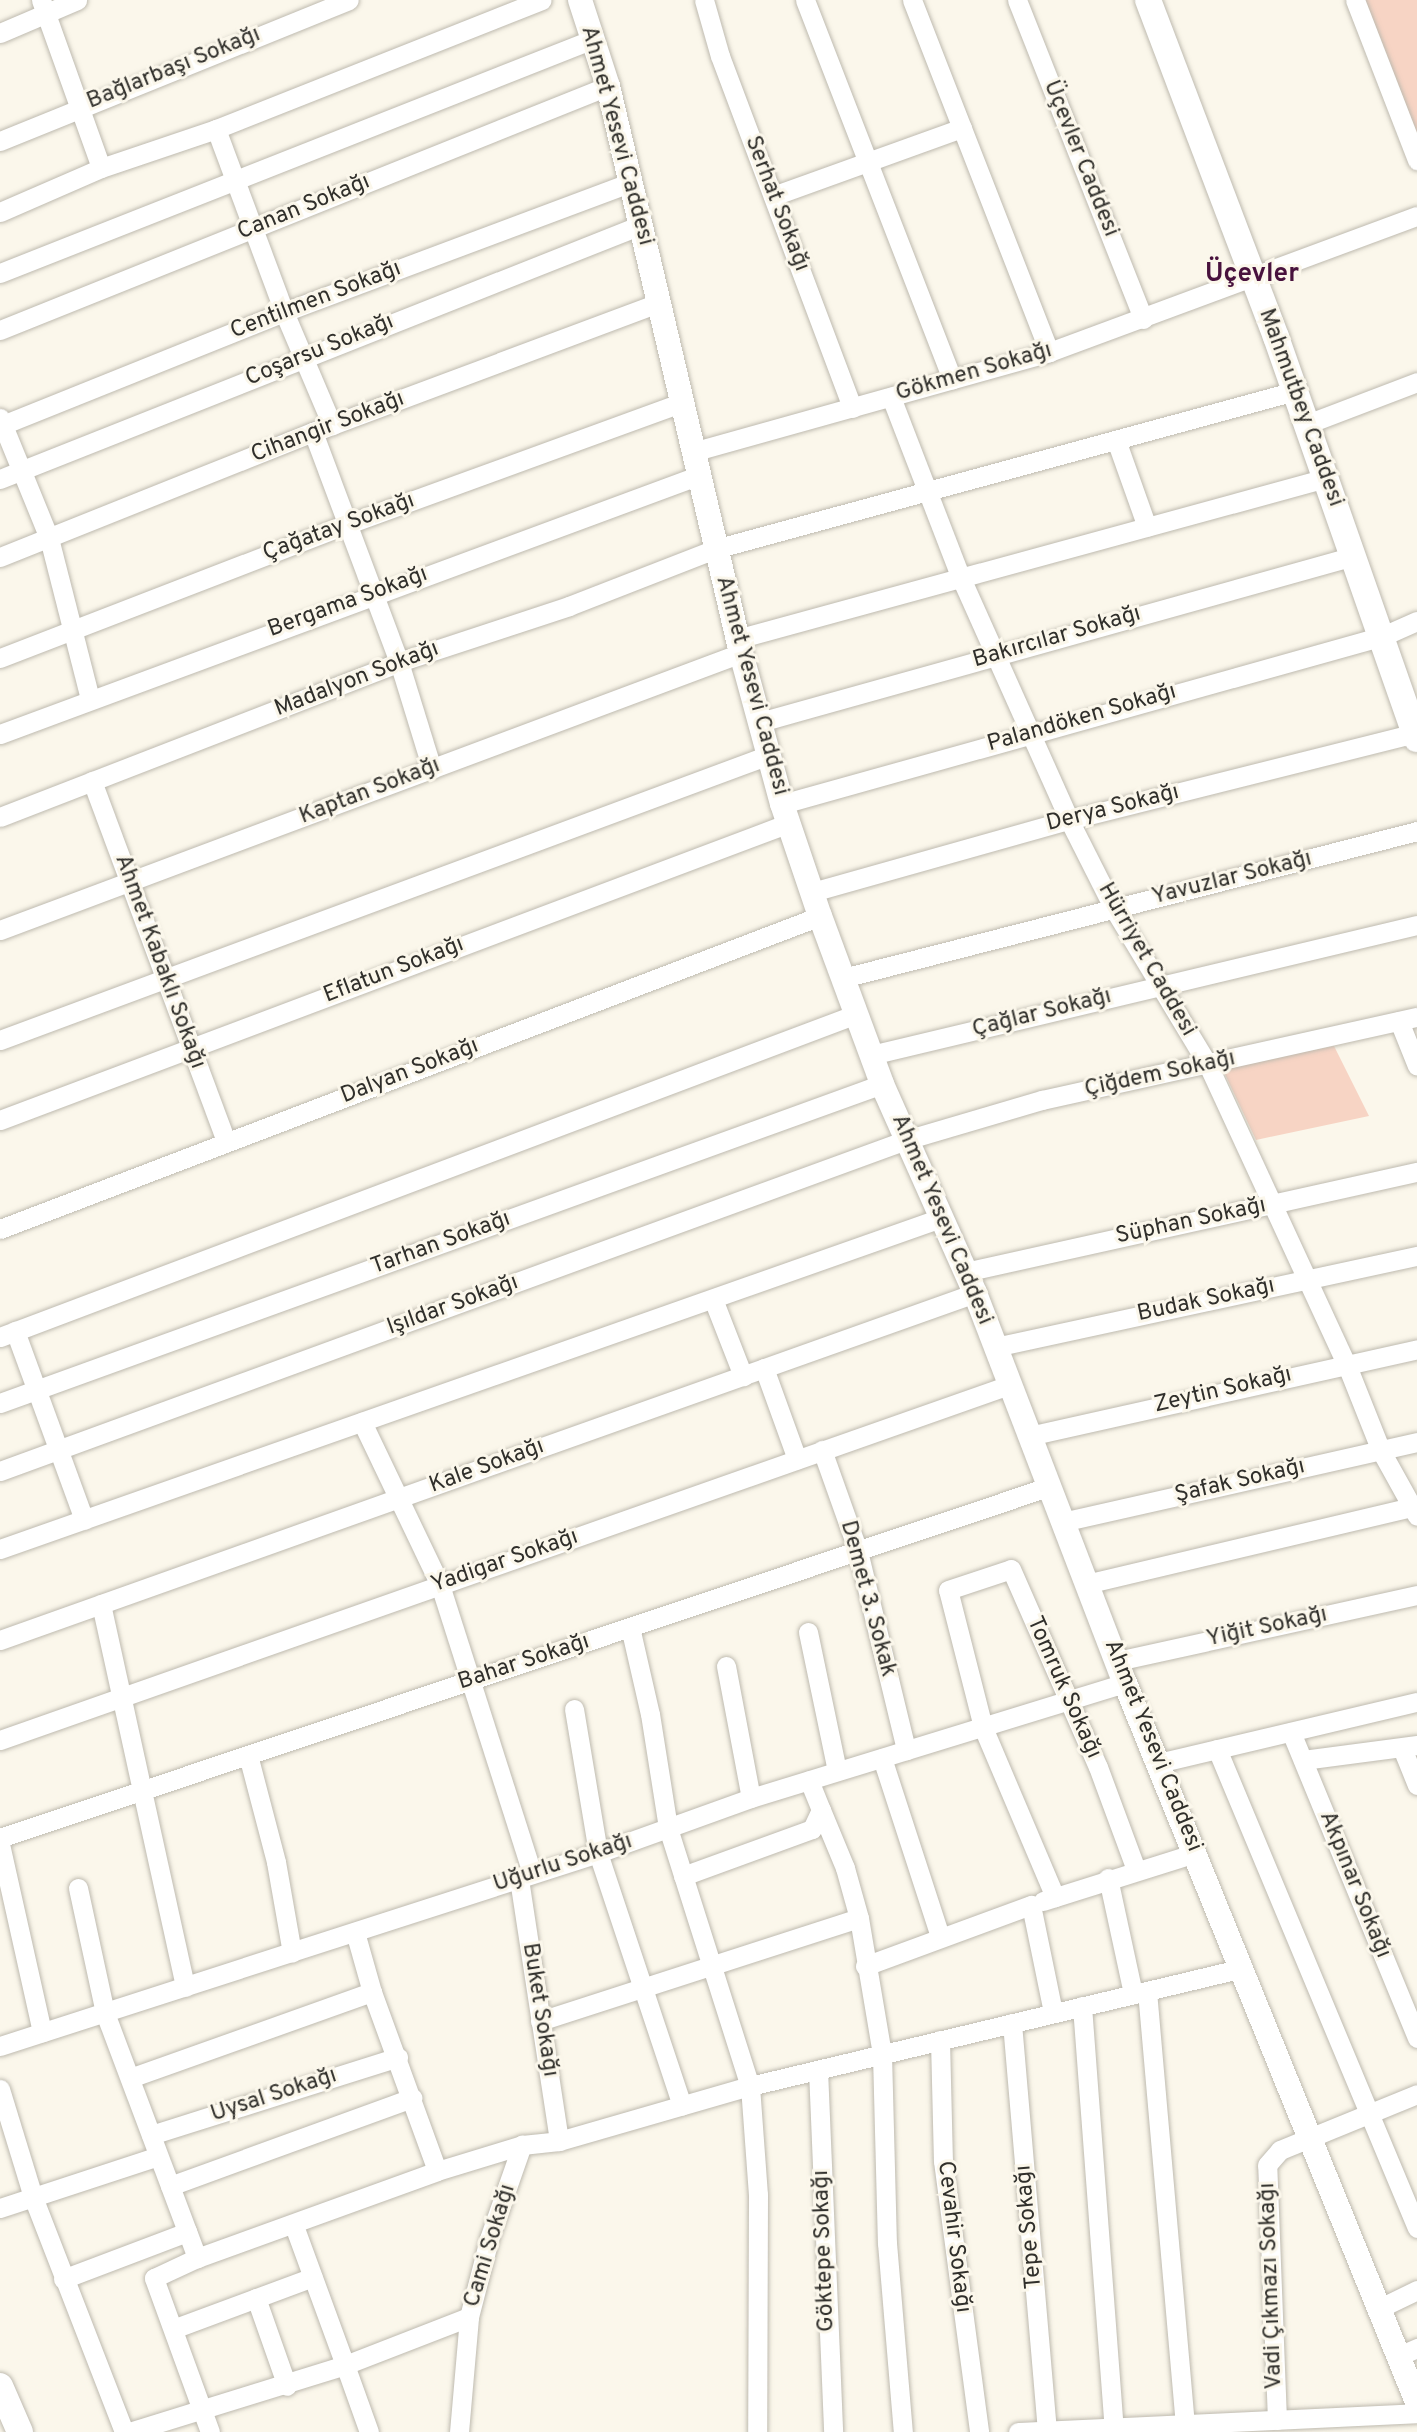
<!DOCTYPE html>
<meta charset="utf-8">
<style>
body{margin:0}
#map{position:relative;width:1417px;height:2432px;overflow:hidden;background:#fbf7eb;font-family:Overpass,sans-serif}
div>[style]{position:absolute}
.green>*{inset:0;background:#f7d4c4}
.roads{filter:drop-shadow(0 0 2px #bebaaf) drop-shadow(0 0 2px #bebaaf)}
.minor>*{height:19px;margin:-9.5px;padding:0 9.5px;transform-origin:9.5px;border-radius:9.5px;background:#fff}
.tertiary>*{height:24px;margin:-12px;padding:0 12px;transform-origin:12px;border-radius:12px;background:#fff}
.secondary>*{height:26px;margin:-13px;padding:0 13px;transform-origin:13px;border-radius:13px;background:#fff}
span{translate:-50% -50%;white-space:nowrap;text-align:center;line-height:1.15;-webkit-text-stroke:6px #fbf7eb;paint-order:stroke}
.street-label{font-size:23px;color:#302f2b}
.quarter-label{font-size:26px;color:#48123d;font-weight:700}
</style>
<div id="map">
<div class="green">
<div style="clip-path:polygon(1361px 0,1417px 0,1417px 144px)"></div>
<div style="clip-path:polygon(1334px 1046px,1369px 1116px,1256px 1140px,1222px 1068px)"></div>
</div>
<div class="roads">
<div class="minor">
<div style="left:41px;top:0;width:178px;rotate:70.3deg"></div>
<div style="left:704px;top:0;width:58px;rotate:74.1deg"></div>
<div style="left:720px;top:56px;width:376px;rotate:69.4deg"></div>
<div style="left:805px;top:0;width:407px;rotate:68.8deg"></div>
<div style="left:912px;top:0;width:378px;rotate:68.7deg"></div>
<div style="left:1017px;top:0;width:343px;rotate:68.4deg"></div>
<div style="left:1355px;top:0;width:172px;rotate:68.8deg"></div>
<div style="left:0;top:33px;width:84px;rotate:-23.2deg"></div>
<div style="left:216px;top:129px;width:195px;rotate:69.6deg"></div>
<div style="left:284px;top:312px;width:123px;rotate:67deg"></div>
<div style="left:0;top:141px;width:376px;rotate:-22deg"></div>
<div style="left:773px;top:196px;width:201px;rotate:-19.8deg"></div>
<div style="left:0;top:212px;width:110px;rotate:-23.5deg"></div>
<div style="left:101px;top:168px;width:121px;rotate:-18.7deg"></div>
<div style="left:216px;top:129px;width:350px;rotate:-21.6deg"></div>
<div style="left:0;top:273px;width:637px;rotate:-21.53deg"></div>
<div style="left:0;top:330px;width:655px;rotate:-21.87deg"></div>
<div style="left:891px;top:397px;width:194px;rotate:68.9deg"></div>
<div style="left:961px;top:578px;width:265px;rotate:65.9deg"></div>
<div style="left:1069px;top:820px;width:100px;rotate:63.2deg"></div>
<div style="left:1114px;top:909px;width:182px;rotate:58.9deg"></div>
<div style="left:1208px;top:1065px;width:328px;rotate:65.2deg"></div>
<div style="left:1346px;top:1363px;width:95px;rotate:68.3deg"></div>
<div style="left:1381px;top:1451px;width:74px;rotate:61deg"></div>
<div style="left:0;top:418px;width:130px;rotate:67.8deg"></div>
<div style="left:49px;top:538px;width:166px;rotate:75.7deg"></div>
<div style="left:1307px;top:424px;width:118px;rotate:-20.9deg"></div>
<div style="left:0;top:426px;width:306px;rotate:-21.9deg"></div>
<div style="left:284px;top:312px;width:371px;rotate:-20.5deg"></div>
<div style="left:313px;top:432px;width:246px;rotate:69.5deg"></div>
<div style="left:399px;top:662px;width:112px;rotate:72.9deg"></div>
<div style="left:1116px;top:440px;width:92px;rotate:70.4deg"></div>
<div style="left:692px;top:452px;width:371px;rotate:-15.6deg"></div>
<div style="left:1049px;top:352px;width:392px;rotate:-20.3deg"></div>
<div style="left:0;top:479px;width:689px;rotate:-21.62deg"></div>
<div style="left:0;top:557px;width:337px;rotate:-21.8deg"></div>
<div style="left:313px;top:432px;width:368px;rotate:-20.5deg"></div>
<div style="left:737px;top:639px;width:611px;rotate:-15.29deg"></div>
<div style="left:0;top:658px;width:373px;rotate:-21.1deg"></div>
<div style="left:348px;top:524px;width:353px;rotate:-20deg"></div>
<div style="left:760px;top:722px;width:617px;rotate:-15.61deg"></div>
<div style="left:0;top:734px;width:743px;rotate:-20.31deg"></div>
<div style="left:92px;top:781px;width:385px;rotate:69.6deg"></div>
<div style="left:782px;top:804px;width:624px;rotate:-15.62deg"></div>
<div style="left:1383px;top:636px;width:37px;rotate:-24deg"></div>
<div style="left:0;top:817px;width:428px;rotate:-21.2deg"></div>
<div style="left:399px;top:662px;width:179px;rotate:-18.2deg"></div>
<div style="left:569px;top:606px;width:157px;rotate:-21.3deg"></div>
<div style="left:715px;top:549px;width:601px;rotate:-15.24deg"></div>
<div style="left:812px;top:892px;width:267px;rotate:-15.7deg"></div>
<div style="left:1069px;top:820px;width:357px;rotate:-14.1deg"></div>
<div style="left:0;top:930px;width:791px;rotate:-20.5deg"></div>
<div style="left:843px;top:978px;width:593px;rotate:-14.36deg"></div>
<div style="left:1399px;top:1021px;width:48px;rotate:68.2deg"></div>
<div style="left:0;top:1040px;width:820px;rotate:-20.34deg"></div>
<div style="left:871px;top:1055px;width:561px;rotate:-13.39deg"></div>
<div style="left:0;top:1120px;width:843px;rotate:-20.63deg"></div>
<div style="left:0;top:1229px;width:878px;rotate:-20.89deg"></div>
<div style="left:965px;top:1272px;width:463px;rotate:-12.5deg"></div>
<div style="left:713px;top:1299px;width:83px;rotate:68.7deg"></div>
<div style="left:15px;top:1331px;width:201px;rotate:69.9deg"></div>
<div style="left:0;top:1337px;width:915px;rotate:-20.67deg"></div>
<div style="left:995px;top:1347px;width:432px;rotate:-12.2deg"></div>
<div style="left:764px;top:1368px;width:97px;rotate:70.1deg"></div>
<div style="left:0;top:1403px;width:938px;rotate:-19.88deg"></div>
<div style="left:362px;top:1422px;width:181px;rotate:64.4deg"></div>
<div style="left:440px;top:1585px;width:303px;rotate:72.3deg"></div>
<div style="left:1029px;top:1436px;width:398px;rotate:-12.6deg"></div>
<div style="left:822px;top:1450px;width:107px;rotate:70.4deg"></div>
<div style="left:858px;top:1551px;width:205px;rotate:76.4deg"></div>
<div style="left:0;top:1471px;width:965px;rotate:-20.07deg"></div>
<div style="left:906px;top:1140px;width:142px;rotate:-16.4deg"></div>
<div style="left:1042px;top:1100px;width:384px;rotate:-12.5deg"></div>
<div style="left:1062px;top:1522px;width:364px;rotate:-12.7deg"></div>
<div style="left:0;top:1549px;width:998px;rotate:-19.38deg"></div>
<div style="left:1086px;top:1584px;width:340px;rotate:-13.3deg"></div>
<div style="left:101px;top:1604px;width:392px;rotate:77.6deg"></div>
<div style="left:630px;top:1627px;width:89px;rotate:77.1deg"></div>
<div style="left:650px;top:1714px;width:115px;rotate:81deg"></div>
<div style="left:668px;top:1828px;width:271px;rotate:72.4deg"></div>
<div style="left:750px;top:2086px;width:109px;rotate:85.8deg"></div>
<div style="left:758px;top:2195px;width:237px;rotate:90.2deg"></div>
<div style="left:808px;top:1632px;width:142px;rotate:78.2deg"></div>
<div style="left:0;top:1640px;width:1035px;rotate:-19.59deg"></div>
<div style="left:1117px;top:1661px;width:307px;rotate:-12.4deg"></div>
<div style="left:726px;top:1666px;width:134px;rotate:79.3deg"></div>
<div style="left:574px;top:1709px;width:146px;rotate:80.5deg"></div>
<div style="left:598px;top:1853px;width:266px;rotate:71.6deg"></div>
<div style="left:1291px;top:1732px;width:331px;rotate:67.6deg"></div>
<div style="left:0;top:1740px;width:1070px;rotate:-19.38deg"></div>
<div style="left:1402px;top:1748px;width:40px;rotate:68deg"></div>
<div style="left:1217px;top:1749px;width:519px;rotate:67.34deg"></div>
<div style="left:248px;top:1755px;width:111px;rotate:75.3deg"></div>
<div style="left:276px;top:1862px;width:92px;rotate:80deg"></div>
<div style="left:882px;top:1758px;width:188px;rotate:72deg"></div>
<div style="left:1303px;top:1760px;width:115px;rotate:-7.5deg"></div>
<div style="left:1158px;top:1763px;width:266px;rotate:-13.3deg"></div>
<div style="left:821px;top:1810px;width:63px;rotate:67.5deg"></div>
<div style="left:845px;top:1868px;width:52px;rotate:74.4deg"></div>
<div style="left:859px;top:1918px;width:138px;rotate:80.4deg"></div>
<div style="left:882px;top:2054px;width:189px;rotate:88.5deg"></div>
<div style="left:887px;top:2243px;width:190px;rotate:85.2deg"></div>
<div style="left:0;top:1838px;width:1105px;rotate:-18.52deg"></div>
<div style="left:0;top:1844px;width:193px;rotate:77.4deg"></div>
<div style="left:683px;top:1876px;width:137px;rotate:-20deg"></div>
<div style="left:812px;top:1829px;width:21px;rotate:-65deg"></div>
<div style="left:821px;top:1810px;width:32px;rotate:-112deg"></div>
<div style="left:1108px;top:1878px;width:119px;rotate:77.8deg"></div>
<div style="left:519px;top:1879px;width:265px;rotate:81.3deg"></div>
<div style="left:78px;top:1888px;width:128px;rotate:77.8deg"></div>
<div style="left:105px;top:2013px;width:262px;rotate:69.4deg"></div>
<div style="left:1055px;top:1897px;width:185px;rotate:-113deg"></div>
<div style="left:983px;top:1727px;width:141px;rotate:-104.3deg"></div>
<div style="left:948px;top:1590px;width:66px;rotate:-18.4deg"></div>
<div style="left:1011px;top:1569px;width:216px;rotate:66.3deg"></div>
<div style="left:1098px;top:1767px;width:110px;rotate:69.7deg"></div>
<div style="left:1043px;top:1901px;width:159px;rotate:-17.5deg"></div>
<div style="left:355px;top:1932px;width:62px;rotate:74.2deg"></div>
<div style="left:372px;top:1992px;width:190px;rotate:70deg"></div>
<div style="left:865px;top:1966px;width:177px;rotate:-20.2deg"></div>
<div style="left:1031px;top:1905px;width:109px;rotate:78.4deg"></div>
<div style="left:1147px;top:1991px;width:435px;rotate:85deg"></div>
<div style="left:1082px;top:2006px;width:427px;rotate:85.7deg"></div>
<div style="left:540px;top:2021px;width:335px;rotate:-17.9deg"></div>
<div style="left:1012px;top:2023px;width:409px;rotate:85.1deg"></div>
<div style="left:940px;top:2040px;width:121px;rotate:88.6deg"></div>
<div style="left:943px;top:2161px;width:273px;rotate:82.4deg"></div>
<div style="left:0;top:2046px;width:628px;rotate:-17.89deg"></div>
<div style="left:598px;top:1853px;width:163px;rotate:-19.8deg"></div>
<div style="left:751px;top:1798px;width:391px;rotate:-17.1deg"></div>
<div style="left:818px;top:2070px;width:362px;rotate:87.6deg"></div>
<div style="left:130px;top:2078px;width:257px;rotate:-19.6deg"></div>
<div style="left:0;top:2089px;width:113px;rotate:73deg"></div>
<div style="left:33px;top:2197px;width:252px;rotate:68.8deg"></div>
<div style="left:151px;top:2135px;width:259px;rotate:-17.5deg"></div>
<div style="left:170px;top:2186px;width:258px;rotate:-20deg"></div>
<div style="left:0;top:2208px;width:166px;rotate:-18.2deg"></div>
<div style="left:63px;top:2279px;width:133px;rotate:-20.8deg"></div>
<div style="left:256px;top:2298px;width:93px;rotate:70.6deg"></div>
<div style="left:1380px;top:2308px;width:41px;rotate:-25.9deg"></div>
<div style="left:173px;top:2329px;width:149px;rotate:-20.4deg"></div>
<div style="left:1399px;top:2356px;width:20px;rotate:-24deg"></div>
<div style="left:1277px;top:2420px;width:255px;rotate:-92.2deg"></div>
<div style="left:1267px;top:2165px;width:20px;rotate:-49deg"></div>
<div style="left:1280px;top:2150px;width:148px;rotate:-22.2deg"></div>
<div style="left:129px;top:2432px;width:226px;rotate:-17.2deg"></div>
<div style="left:345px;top:2365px;width:148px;rotate:-110.1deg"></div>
<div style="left:210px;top:2432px;width:164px;rotate:-110deg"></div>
<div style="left:154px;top:2278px;width:47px;rotate:-24.9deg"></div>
<div style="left:197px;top:2258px;width:255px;rotate:-19.9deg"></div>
<div style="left:437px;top:2171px;width:89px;rotate:-17deg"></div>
<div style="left:522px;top:2145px;width:37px;rotate:-6deg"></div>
<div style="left:559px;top:2141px;width:199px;rotate:-16.1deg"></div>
<div style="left:750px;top:2086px;width:507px;rotate:-13.46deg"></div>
<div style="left:369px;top:2432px;width:71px;rotate:-109.7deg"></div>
<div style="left:345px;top:2365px;width:133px;rotate:-21.2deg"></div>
<div style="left:459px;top:2432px;width:115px;rotate:-85deg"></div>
<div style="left:469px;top:2317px;width:81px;rotate:-75.6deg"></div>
<div style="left:489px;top:2239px;width:100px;rotate:-70.7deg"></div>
<div style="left:1018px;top:2432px;width:399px;rotate:-2.7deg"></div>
</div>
<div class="tertiary">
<div style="left:580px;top:0;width:90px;rotate:72deg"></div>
<div style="left:608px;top:86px;width:582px;rotate:76.8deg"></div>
<div style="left:741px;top:653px;width:156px;rotate:74.8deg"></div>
<div style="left:782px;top:804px;width:118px;rotate:71.3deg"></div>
<div style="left:820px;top:916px;width:179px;rotate:69.7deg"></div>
<div style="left:882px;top:1084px;width:229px;rotate:66deg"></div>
<div style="left:975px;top:1293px;width:418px;rotate:69deg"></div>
<div style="left:1125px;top:1683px;width:776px;rotate:67.9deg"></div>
</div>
<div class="secondary">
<div style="left:1148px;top:0;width:360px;rotate:69.2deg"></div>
<div style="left:1276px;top:337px;width:426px;rotate:70.7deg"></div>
<div style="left:0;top:2386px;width:50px;rotate:66.5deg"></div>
</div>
</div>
<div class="street-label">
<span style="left:174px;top:69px;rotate:-22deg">Bağlarbaşı Sokağı</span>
<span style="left:616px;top:136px;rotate:75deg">Ahmet Yesevi Caddesi</span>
<span style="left:1080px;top:159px;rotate:68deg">Üçevler Caddesi</span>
<span style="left:776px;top:204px;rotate:69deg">Serhat Sokağı</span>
<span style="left:304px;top:208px;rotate:-22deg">Canan Sokağı</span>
<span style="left:316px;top:301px;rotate:-21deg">Centilmen Sokağı</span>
<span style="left:320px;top:351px;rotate:-22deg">Coşarsu Sokağı</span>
<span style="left:974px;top:373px;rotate:-16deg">Gökmen Sokağı</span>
<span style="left:1300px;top:408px;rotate:70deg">Mahmutbey Caddesi</span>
<span style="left:328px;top:428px;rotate:-21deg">Cihangir Sokağı</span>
<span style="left:339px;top:528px;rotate:-20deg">Çağatay Sokağı</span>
<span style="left:348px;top:603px;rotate:-20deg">Bergama Sokağı</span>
<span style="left:1057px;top:638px;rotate:-16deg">Bakırcılar Sokağı</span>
<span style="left:357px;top:680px;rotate:-21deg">Madalyon Sokağı</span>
<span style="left:751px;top:686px;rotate:75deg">Ahmet Yesevi Caddesi</span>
<span style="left:1082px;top:719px;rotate:-16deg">Palandöken Sokağı</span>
<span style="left:370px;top:792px;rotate:-21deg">Kaptan Sokağı</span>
<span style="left:1113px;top:809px;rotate:-14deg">Derya Sokağı</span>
<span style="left:1232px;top:879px;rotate:-14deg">Yavuzlar Sokağı</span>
<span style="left:1146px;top:960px;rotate:60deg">Hürriyet Caddesi</span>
<span style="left:159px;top:962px;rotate:70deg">Ahmet Kabaklı Sokağı</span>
<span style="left:394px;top:971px;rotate:-21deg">Eflatun Sokağı</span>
<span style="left:1042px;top:1014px;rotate:-14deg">Çağlar Sokağı</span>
<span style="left:410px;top:1072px;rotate:-21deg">Dalyan Sokağı</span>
<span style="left:1160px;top:1075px;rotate:-12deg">Çiğdem Sokağı</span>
<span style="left:941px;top:1220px;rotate:67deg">Ahmet Yesevi Caddesi</span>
<span style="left:1191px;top:1222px;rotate:-12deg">Süphan Sokağı</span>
<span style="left:441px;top:1244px;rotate:-20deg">Tarhan Sokağı</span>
<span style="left:1206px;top:1301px;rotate:-12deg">Budak Sokağı</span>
<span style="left:453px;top:1306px;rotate:-20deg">Işıldar Sokağı</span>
<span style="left:1223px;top:1391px;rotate:-13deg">Zeytin Sokağı</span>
<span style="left:487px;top:1467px;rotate:-20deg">Kale Sokağı</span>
<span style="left:1240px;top:1482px;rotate:-13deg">Şafak Sokağı</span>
<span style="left:505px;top:1562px;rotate:-19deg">Yadigar Sokağı</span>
<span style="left:867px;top:1599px;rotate:75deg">Demet 3. Sokak</span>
<span style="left:1267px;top:1628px;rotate:-12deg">Yiğit Sokağı</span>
<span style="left:524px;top:1663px;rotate:-18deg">Bahar Sokağı</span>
<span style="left:1063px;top:1688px;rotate:66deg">Tomruk Sokağı</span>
<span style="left:1152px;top:1746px;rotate:68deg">Ahmet Yesevi Caddesi</span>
<span style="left:563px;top:1864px;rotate:-18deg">Uğurlu Sokağı</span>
<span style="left:1354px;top:1885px;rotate:68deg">Akpınar Sokağı</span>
<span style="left:539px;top:2010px;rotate:81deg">Buket Sokağı</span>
<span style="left:274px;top:2096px;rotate:-18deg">Uysal Sokağı</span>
<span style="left:1030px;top:2227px;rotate:-95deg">Tepe Sokağı</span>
<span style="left:953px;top:2237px;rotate:83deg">Cevahir Sokağı</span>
<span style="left:491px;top:2246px;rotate:-73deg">Cami Sokağı</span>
<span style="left:825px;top:2251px;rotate:-92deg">Göktepe Sokağı</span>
<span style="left:1272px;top:2286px;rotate:-92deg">Vadi Çıkmazı Sokağı</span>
</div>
<div class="quarter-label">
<span style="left:1252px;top:275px">Üçevler</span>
</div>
</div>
